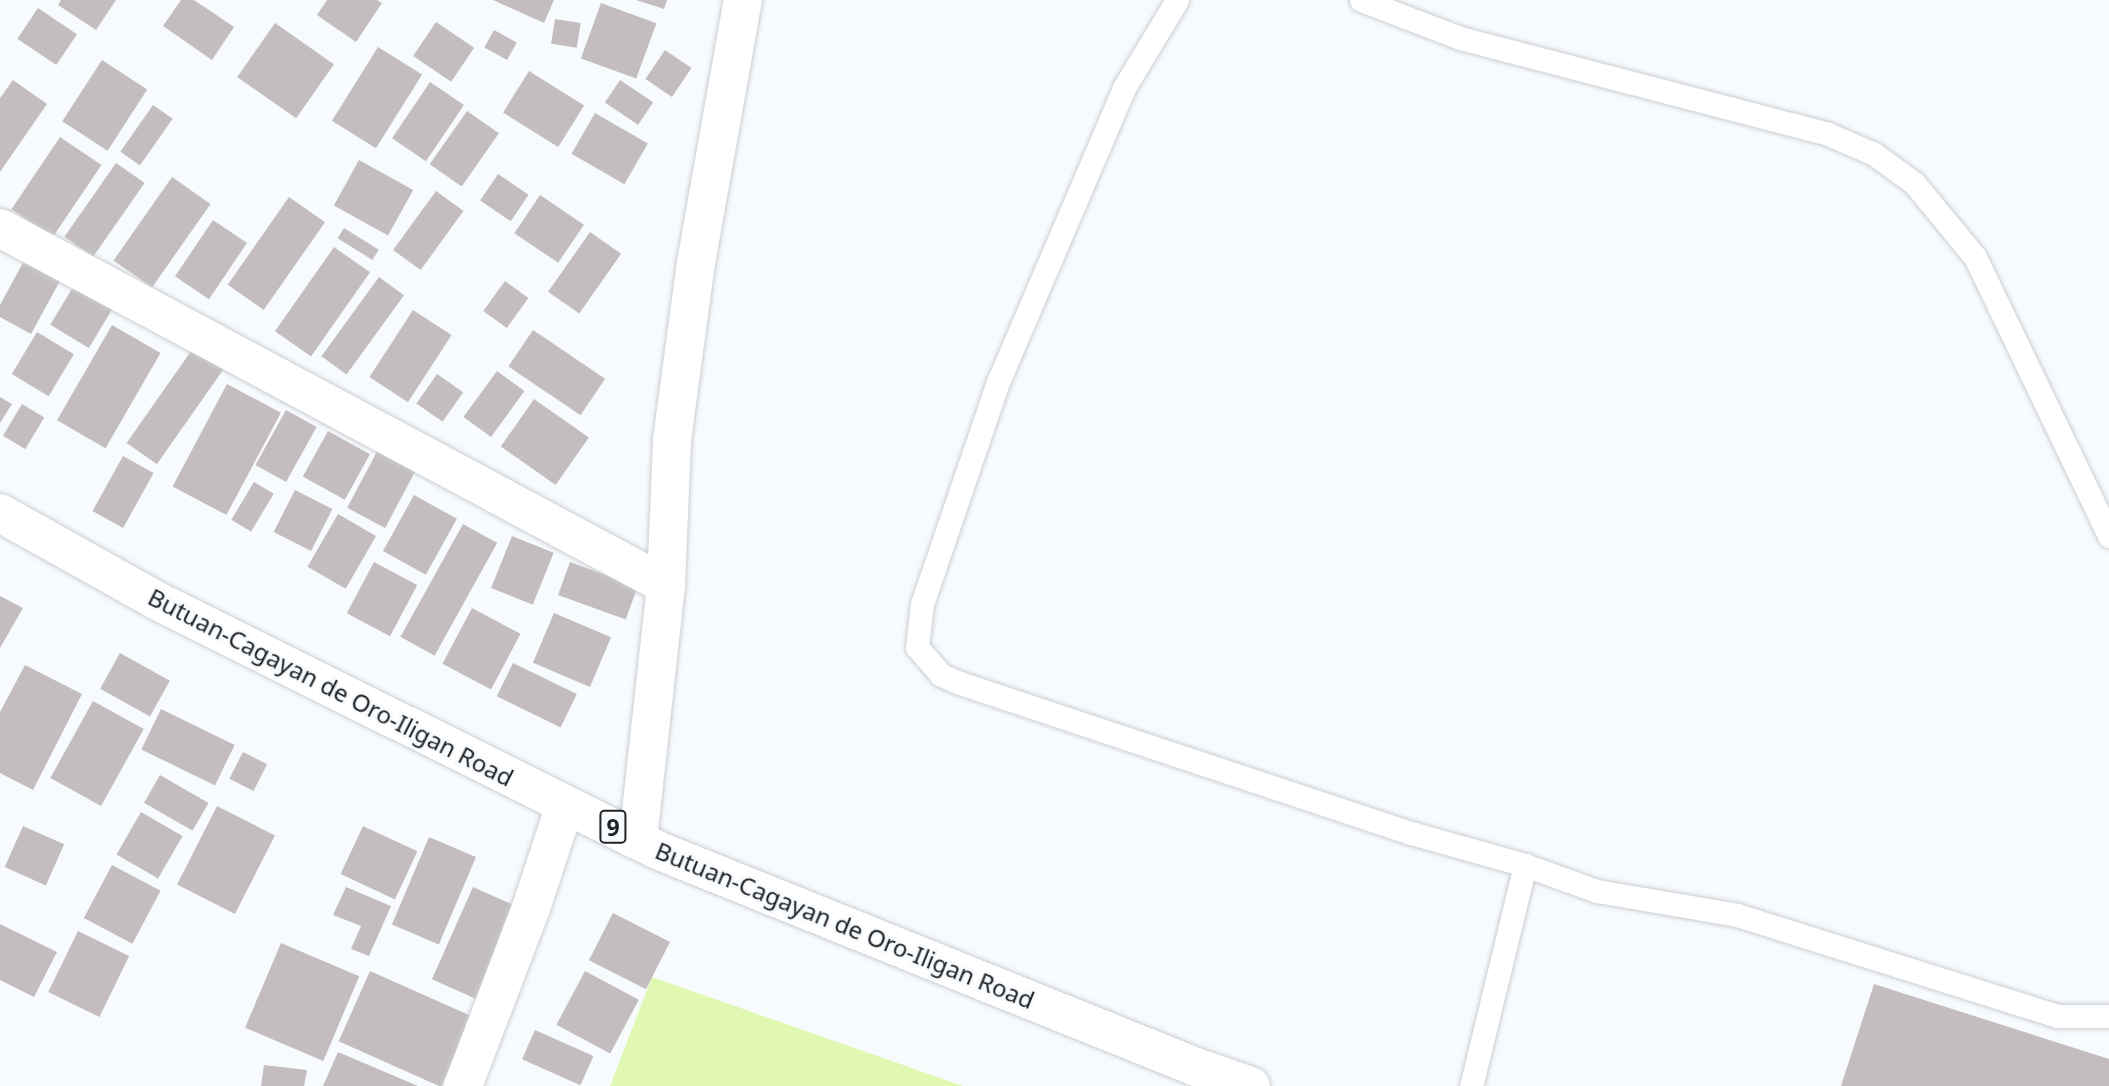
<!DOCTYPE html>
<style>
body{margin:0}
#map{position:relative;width:2109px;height:1086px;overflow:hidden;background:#f8fbfe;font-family:"Noto Sans",sans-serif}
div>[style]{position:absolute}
.green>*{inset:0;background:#e0f8b1}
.building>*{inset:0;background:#c3bdbf;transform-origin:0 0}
.roads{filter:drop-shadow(0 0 2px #caced2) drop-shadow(0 0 2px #caced2)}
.service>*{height:23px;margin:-11.5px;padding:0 11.5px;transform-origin:11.5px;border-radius:11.5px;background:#fff}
.minor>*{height:38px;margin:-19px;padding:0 19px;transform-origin:19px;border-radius:19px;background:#fff}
.tertiary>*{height:38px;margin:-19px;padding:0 19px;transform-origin:19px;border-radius:19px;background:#fff}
.trunk>*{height:38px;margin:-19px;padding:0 19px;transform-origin:19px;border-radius:19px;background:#fff}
span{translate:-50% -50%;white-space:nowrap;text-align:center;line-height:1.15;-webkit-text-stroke:6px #f8fbfe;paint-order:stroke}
.shield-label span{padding:2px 5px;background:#f8fbfe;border:2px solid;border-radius:5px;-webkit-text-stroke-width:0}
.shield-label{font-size:23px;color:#222325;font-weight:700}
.street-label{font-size:24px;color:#222325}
</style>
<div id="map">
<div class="green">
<div style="clip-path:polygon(652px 977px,963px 1086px,610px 1086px)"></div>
</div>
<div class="building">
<div style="clip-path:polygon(61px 0,116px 0,96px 30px,58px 5px)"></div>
<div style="clip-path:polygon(181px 0,194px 0,234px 27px,212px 60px,163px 26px)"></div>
<div style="clip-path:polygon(327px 0,377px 0,382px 3px,356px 42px,317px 15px)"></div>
<div style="clip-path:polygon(493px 0,554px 0,544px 23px)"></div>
<div style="clip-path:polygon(636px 0,667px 0,664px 9px)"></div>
<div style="left:601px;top:3px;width:59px;height:59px;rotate:20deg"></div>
<div style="left:38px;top:8px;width:47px;height:37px;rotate:34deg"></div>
<div style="left:555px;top:19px;width:26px;height:25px;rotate:9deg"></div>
<div style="left:436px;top:22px;width:46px;height:41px;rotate:34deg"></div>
<div style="left:275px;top:23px;width:72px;height:66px;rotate:35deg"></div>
<div style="left:494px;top:30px;width:26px;height:20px;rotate:29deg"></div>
<div style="left:378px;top:47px;width:52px;height:87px;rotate:32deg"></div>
<div style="left:665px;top:50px;width:32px;height:35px;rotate:34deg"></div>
<div style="left:102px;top:60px;width:54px;height:73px;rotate:33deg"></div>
<div style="left:529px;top:71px;width:65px;height:49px;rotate:32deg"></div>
<div style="clip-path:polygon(13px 80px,47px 104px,0 172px,0 98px)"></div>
<div style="left:620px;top:80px;width:40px;height:27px;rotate:34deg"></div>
<div style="left:430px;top:82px;width:41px;height:68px;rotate:34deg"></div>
<div style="left:153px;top:105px;width:24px;height:57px;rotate:35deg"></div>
<div style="left:467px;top:111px;width:39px;height:65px;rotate:35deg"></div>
<div style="left:595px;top:113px;width:61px;height:47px;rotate:30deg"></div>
<div style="left:60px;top:137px;width:50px;height:87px;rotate:34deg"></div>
<div style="left:359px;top:160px;width:62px;height:52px;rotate:29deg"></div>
<div style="left:116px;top:163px;width:35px;height:90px;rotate:35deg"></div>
<div style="left:498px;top:174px;width:37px;height:32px;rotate:34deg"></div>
<div style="left:172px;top:177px;width:47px;height:102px;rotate:35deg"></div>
<div style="left:436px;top:191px;width:34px;height:73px;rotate:36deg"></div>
<div style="left:540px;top:195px;width:53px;height:46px;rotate:34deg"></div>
<div style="left:289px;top:197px;width:44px;height:107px;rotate:35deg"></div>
<div style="left:213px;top:220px;width:41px;height:68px;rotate:34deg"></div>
<div style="left:344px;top:228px;width:41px;height:12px;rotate:32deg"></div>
<div style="left:590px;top:232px;width:38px;height:73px;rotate:35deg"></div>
<div style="left:334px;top:247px;width:44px;height:103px;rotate:35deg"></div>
<div style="clip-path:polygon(25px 259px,61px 279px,31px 334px,0 317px,0 305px)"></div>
<div style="left:379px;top:277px;width:31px;height:98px;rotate:36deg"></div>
<div style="left:505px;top:281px;width:29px;height:37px;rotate:36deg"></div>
<div style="left:76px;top:282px;width:45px;height:50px;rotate:31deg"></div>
<div style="left:413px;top:310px;width:46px;height:80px;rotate:33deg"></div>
<div style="left:112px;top:325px;width:56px;height:110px;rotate:30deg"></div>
<div style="left:533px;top:330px;width:87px;height:44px;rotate:34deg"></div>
<div style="left:37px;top:332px;width:43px;height:49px;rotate:31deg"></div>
<div style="left:196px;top:344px;width:37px;height:121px;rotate:35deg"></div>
<div style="left:497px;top:371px;width:34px;height:57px;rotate:36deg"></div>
<div style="left:437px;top:374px;width:32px;height:36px;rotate:35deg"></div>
<div style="left:227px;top:384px;width:61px;height:116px;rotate:28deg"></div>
<div style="clip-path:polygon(0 397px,12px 404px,0 423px)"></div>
<div style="left:534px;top:399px;width:67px;height:58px;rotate:35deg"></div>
<div style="left:22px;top:404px;width:26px;height:37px;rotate:31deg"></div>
<div style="left:286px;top:410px;width:35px;height:63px;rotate:29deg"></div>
<div style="left:328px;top:431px;width:48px;height:52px;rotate:29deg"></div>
<div style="left:380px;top:446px;width:43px;height:70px;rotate:28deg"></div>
<div style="left:123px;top:456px;width:35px;height:63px;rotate:29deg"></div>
<div style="left:254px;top:482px;width:23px;height:44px;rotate:31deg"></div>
<div style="left:295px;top:490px;width:42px;height:47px;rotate:27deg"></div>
<div style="left:414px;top:495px;width:49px;height:64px;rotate:29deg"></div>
<div style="left:338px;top:514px;width:44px;height:61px;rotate:30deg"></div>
<div style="left:463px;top:524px;width:39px;height:129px;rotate:29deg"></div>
<div style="left:512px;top:536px;width:45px;height:56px;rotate:22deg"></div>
<div style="left:374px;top:562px;width:49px;height:58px;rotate:28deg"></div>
<div style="left:570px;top:562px;width:72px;height:35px;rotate:20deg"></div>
<div style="clip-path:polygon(0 596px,23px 608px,0 648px)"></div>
<div style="left:472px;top:608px;width:55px;height:63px;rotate:28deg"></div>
<div style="left:554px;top:613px;width:62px;height:54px;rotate:23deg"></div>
<div style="left:120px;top:653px;width:57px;height:41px;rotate:29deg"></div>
<div style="left:513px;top:663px;width:71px;height:37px;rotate:26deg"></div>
<div style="clip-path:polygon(25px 665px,82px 694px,33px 790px,0 773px,0 712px)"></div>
<div style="left:93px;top:701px;width:58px;height:88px;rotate:29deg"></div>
<div style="left:161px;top:709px;width:82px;height:45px;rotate:26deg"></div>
<div style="left:243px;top:752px;width:27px;height:30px;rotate:27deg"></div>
<div style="left:160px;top:775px;width:56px;height:32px;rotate:30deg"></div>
<div style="left:217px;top:806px;width:65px;height:88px;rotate:27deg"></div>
<div style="left:141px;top:812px;width:48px;height:49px;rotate:30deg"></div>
<div style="left:23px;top:826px;width:45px;height:45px;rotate:24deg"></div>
<div style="left:363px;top:826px;width:60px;height:53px;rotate:25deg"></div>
<div style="left:429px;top:837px;width:51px;height:95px;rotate:23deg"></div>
<div style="left:112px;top:865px;width:55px;height:60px;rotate:28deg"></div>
<div style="clip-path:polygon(346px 887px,391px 906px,369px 956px,351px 949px,361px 926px,333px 915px)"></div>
<div style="left:473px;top:887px;width:48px;height:101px;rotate:24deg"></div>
<div style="left:613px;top:913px;width:64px;height:53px;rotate:27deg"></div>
<div style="clip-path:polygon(0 924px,57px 952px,34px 997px,0 980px)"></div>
<div style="left:78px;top:931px;width:57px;height:68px;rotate:26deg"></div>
<div style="left:281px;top:943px;width:85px;height:92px;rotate:23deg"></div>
<div style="left:370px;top:971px;width:112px;height:77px;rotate:24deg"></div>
<div style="left:585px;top:971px;width:61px;height:61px;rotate:28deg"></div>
<div style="clip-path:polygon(1874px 984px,2109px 1059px,2109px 1086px,1841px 1086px)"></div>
<div style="left:535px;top:1030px;width:64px;height:32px;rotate:24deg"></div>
<div style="clip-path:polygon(338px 1052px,418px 1086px,323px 1086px)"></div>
<div style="clip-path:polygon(264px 1065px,307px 1070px,304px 1086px,261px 1086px)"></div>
</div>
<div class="roads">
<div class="service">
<div style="left:1177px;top:0;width:103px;rotate:121.1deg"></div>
<div style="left:1124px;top:88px;width:317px;rotate:113.2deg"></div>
<div style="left:999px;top:379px;width:238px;rotate:108.9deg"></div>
<div style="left:922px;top:604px;width:43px;rotate:96.6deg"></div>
<div style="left:917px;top:647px;width:37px;rotate:49deg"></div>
<div style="left:941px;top:675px;width:21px;rotate:23deg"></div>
<div style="left:960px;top:683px;width:475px;rotate:18.4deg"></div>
<div style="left:1411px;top:833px;width:118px;rotate:15.7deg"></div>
<div style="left:1525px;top:865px;width:228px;rotate:103.7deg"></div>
<div style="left:1361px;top:0;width:106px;rotate:21deg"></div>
<div style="left:1460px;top:38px;width:378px;rotate:14.6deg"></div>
<div style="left:1826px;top:133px;width:52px;rotate:23.6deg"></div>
<div style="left:1874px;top:154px;width:49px;rotate:35.9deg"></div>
<div style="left:1914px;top:183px;width:96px;rotate:50.5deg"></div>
<div style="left:1975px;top:257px;width:310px;rotate:64.3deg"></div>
<div style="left:1525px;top:865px;width:77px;rotate:19.9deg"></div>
<div style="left:1597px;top:891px;width:142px;rotate:9.7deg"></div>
<div style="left:1737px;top:915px;width:337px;rotate:17.5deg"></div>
<div style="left:2058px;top:1016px;width:51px"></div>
</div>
<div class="minor">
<div style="left:0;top:228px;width:756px;rotate:28.19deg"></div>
<div style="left:463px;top:1086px;width:191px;rotate:-69.1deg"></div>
<div style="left:531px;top:908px;width:108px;rotate:-71.7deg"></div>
</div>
<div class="tertiary">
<div style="left:638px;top:839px;width:256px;rotate:-83.7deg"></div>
<div style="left:666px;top:585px;width:145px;rotate:-87.6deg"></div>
<div style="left:672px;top:440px;width:179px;rotate:-82.3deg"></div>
<div style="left:696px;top:263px;width:267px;rotate:-79.9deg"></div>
</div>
<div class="trunk">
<div style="left:0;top:513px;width:184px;rotate:29.2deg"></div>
<div style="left:161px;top:603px;width:554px;rotate:26.47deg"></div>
<div style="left:657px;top:850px;width:581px;rotate:21.93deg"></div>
<div style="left:1196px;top:1067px;width:58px;rotate:19.1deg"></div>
</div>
</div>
<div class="shield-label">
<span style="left:613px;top:827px">9</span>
</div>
<div class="street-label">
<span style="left:331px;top:687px;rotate:27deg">Butuan-Cagayan de Oro-Iligan Road</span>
<span style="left:845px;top:925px;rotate:22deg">Butuan-Cagayan de Oro-Iligan Road</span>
</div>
</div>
